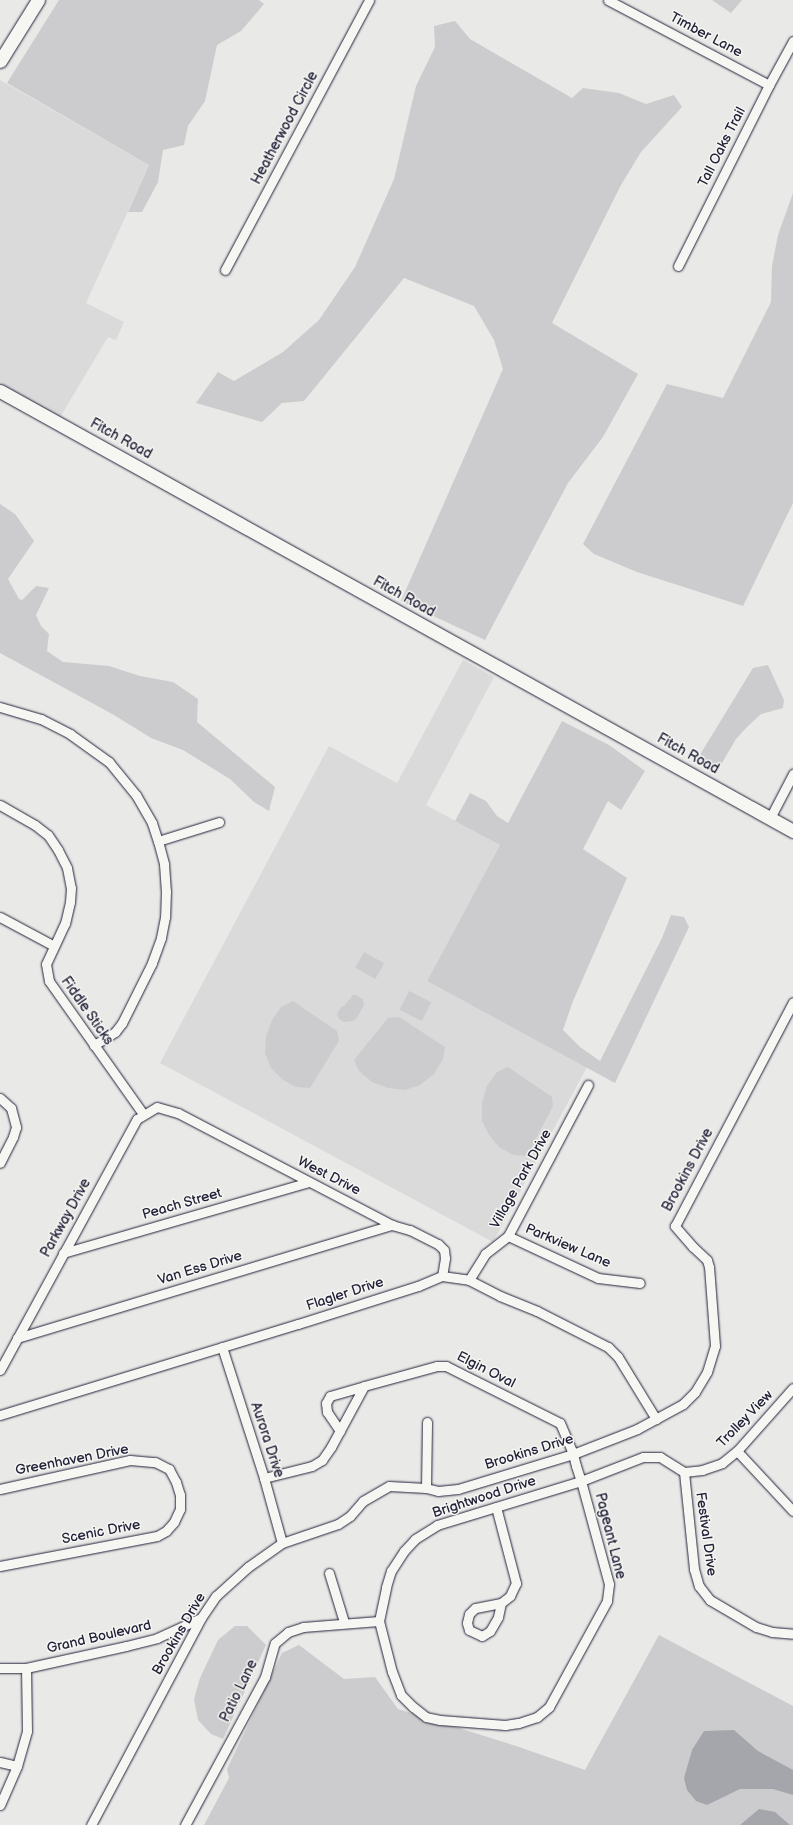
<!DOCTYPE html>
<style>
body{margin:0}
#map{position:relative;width:793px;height:1825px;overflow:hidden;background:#e9e9e7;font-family:"Balsamiq Sans",sans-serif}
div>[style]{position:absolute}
.built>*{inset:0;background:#dadada}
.green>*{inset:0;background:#ccccce;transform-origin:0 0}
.water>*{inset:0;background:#a5a5ac}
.roads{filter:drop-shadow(0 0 1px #22223b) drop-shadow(0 0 1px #22223b)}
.street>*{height:9px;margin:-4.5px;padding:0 4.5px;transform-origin:4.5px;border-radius:4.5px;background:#f6f6f2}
.secondary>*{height:13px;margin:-6.5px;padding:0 6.5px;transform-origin:6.5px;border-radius:6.5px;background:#f6f6f2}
span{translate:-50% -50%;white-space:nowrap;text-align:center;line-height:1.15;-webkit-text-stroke:3px #f6f6f2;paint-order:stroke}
.street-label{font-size:14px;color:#22223b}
</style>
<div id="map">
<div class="built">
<div style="clip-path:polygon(0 80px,149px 165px,86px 303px,124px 322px,116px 340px,108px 337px,59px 419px,0 386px)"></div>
<div style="clip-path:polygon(463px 660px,494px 677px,426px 805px,500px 845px,427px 981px,587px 1067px,493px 1242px,160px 1063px,329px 746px,397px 783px)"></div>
</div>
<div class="green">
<div style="clip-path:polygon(59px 0,259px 0,264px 4px,241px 31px,217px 45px,205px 101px,188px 126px,184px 145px,163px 150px,158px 182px,142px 212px,128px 212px,149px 165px,7px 83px)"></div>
<div style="clip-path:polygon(712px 0,742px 0,731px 13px)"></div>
<div style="clip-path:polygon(455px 21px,470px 39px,572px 98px,583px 88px,619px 93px,646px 104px,674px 95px,682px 107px,641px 152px,621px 185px,552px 323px,638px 374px,603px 437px,568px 483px,485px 640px,401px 601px,503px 369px,494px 340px,474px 306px,404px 278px,304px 401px,282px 403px,262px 422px,196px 403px,218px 372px,234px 381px,283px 352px,319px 320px,355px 267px,394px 179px,416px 86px,435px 47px,434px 26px)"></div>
<div style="clip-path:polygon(793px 193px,793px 503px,743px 606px,637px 572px,594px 554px,583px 544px,667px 384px,723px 398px,771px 302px,772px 266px,778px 235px)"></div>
<div style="clip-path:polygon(0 504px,15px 514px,34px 541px,8px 579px,19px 599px,22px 600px,36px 586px,49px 588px,36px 615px,41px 626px,49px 634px,47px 651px,63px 662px,109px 666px,140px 676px,173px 682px,198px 699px,197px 722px,275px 787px,269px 811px,254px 802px,230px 779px,183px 750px,151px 738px,114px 715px,0 653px)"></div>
<div style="clip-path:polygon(768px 665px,784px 700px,783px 708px,761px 714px,747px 727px,736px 739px,719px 768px,701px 763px,701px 753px,753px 668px)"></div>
<div style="clip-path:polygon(562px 721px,609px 745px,645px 771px,621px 810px,608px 801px,583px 849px,627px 878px,573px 1001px,563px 1030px,580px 1047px,600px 1061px,662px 938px,671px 915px,684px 917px,689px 927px,615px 1083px,427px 981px,500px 845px,455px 821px,470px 793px,486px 801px,497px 816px,508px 823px)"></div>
<div style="left:364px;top:952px;width:23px;height:18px;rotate:29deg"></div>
<div style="left:409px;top:991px;width:25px;height:21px;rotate:27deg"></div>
<div style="clip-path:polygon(353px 995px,356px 995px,363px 999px,364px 1005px,357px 1018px,353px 1021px,344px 1022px,339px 1019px,337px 1014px,341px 1007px,345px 1005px)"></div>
<div style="clip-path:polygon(293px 1001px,337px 1031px,339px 1041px,310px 1088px,296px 1087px,283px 1080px,271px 1068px,265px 1053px,266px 1036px,272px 1020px,281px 1007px)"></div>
<div style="clip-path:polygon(399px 1017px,445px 1047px,443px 1059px,434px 1074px,420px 1085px,405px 1090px,388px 1088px,372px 1082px,359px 1071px,354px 1060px,388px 1018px)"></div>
<div style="clip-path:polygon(508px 1067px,552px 1097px,553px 1106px,527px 1156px,514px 1155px,500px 1148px,489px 1135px,482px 1121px,482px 1103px,487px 1086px,497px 1072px)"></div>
<div style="clip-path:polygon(235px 1626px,247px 1626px,266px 1645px,223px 1739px,211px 1734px,198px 1720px,194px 1699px,200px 1678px,218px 1640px)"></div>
<div style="clip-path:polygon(659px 1635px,793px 1706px,793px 1825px,204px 1825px,229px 1778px,227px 1769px,282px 1653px,299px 1645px,344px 1679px,375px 1677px,398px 1709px,516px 1746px,585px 1770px)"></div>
</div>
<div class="water">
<div style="clip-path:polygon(734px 1730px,758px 1751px,793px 1770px,793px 1795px,773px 1789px,740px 1789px,707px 1805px,696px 1801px,687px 1790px,684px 1778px,692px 1750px,704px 1731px)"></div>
<div style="clip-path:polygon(759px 1809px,775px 1812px,790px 1825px,740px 1825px)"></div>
</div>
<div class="roads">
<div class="street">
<div style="left:608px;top:0;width:182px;rotate:27.8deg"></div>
<div style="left:678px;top:266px;width:203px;rotate:-63.3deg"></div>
<div style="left:769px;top:85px;width:50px;rotate:-61.4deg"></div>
<div style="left:225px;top:270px;width:306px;rotate:-61.9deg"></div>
<div style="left:0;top:707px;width:43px;rotate:16.3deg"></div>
<div style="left:41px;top:719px;width:33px;rotate:27deg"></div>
<div style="left:70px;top:734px;width:48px;rotate:35.7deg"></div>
<div style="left:109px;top:762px;width:43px;rotate:50.7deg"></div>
<div style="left:136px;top:795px;width:32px;rotate:60deg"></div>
<div style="left:152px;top:823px;width:19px;rotate:72deg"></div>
<div style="left:158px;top:841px;width:24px;rotate:75deg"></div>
<div style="left:164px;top:864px;width:27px;rotate:86deg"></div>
<div style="left:166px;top:891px;width:26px;rotate:92deg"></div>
<div style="left:165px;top:917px;width:21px;rotate:101deg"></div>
<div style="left:161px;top:938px;width:27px;rotate:110deg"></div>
<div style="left:152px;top:963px;width:67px;rotate:116.6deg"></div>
<div style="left:122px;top:1023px;width:11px;rotate:128deg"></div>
<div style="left:115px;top:1032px;width:25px;rotate:148deg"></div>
<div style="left:0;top:805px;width:40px;rotate:29.7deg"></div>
<div style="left:35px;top:825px;width:16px;rotate:38deg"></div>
<div style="left:48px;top:835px;width:18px;rotate:56deg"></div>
<div style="left:58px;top:850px;width:20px;rotate:63deg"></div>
<div style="left:67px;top:868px;width:20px;rotate:79deg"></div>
<div style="left:71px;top:888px;width:14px;rotate:94deg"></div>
<div style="left:70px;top:902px;width:22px;rotate:103deg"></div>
<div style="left:65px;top:923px;width:45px;rotate:114.9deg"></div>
<div style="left:46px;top:964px;width:17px;rotate:80deg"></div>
<div style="left:49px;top:981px;width:163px;rotate:54.7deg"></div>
<div style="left:770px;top:818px;width:50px;rotate:-62.4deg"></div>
<div style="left:158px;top:841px;width:64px;rotate:-17.3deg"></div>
<div style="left:0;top:917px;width:61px;rotate:28.2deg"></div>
<div style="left:0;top:1098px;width:15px;rotate:42deg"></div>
<div style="left:11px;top:1108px;width:20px;rotate:75deg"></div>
<div style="left:16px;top:1127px;width:10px;rotate:107deg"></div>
<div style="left:13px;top:1137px;width:29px;rotate:117deg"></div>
<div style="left:508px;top:1236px;width:99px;rotate:25deg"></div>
<div style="left:598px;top:1278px;width:42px;rotate:6.8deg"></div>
<div style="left:63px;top:1253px;width:256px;rotate:-16.1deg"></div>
<div style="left:469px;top:1280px;width:31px;rotate:-58deg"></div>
<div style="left:485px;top:1254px;width:29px;rotate:-38deg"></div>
<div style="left:508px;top:1236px;width:171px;rotate:-62.1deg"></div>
<div style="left:17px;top:1338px;width:392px;rotate:-16.8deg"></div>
<div style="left:222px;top:1347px;width:138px;rotate:72.2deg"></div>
<div style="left:264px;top:1478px;width:67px;rotate:74.5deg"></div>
<div style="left:0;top:1370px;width:286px;rotate:-61.4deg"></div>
<div style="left:137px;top:1119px;width:23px;rotate:-31deg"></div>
<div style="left:157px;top:1107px;width:22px;rotate:16deg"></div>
<div style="left:178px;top:1113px;width:242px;rotate:27.6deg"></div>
<div style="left:392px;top:1225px;width:19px;rotate:16deg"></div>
<div style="left:410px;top:1230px;width:31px;rotate:27deg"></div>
<div style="left:438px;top:1244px;width:8px;rotate:45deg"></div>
<div style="left:444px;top:1250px;width:8px;rotate:83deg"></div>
<div style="left:445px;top:1258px;width:18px;rotate:99deg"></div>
<div style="left:0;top:1415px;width:312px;rotate:-17deg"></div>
<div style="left:298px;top:1324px;width:126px;rotate:-17.6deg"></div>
<div style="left:418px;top:1286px;width:26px;rotate:-23deg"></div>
<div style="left:442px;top:1276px;width:27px;rotate:8deg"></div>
<div style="left:469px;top:1280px;width:35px;rotate:27deg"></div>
<div style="left:500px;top:1296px;width:40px;rotate:22deg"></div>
<div style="left:537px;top:1311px;width:80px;rotate:26.9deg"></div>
<div style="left:608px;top:1347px;width:14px;rotate:45deg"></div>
<div style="left:618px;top:1357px;width:73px;rotate:58.5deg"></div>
<div style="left:340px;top:1431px;width:23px;rotate:-124deg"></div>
<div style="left:327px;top:1412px;width:9px;rotate:-96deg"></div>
<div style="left:326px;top:1403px;width:8px;rotate:-60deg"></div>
<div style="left:330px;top:1396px;width:35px;rotate:-16deg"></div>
<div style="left:737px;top:1451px;width:82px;rotate:47deg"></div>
<div style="left:684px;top:1472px;width:98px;rotate:84.1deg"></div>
<div style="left:694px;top:1569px;width:18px;rotate:74deg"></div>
<div style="left:699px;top:1586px;width:18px;rotate:52deg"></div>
<div style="left:710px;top:1600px;width:53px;rotate:30.4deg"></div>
<div style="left:756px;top:1627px;width:17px;rotate:17deg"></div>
<div style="left:772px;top:1632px;width:21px;rotate:5deg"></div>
<div style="left:264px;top:1478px;width:49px;rotate:-14deg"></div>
<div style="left:312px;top:1466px;width:12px;rotate:-31deg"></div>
<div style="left:322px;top:1460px;width:16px;rotate:-55deg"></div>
<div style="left:331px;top:1447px;width:69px;rotate:-61.6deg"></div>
<div style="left:364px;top:1386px;width:76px;rotate:-15.3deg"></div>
<div style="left:437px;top:1366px;width:9px"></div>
<div style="left:446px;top:1366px;width:127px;rotate:26.6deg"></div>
<div style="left:560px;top:1423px;width:34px;rotate:67deg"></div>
<div style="left:573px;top:1454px;width:12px;rotate:76deg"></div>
<div style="left:576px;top:1466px;width:16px;rotate:72deg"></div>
<div style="left:581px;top:1481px;width:107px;rotate:74.8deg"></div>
<div style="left:609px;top:1584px;width:17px;rotate:97deg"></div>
<div style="left:607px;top:1601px;width:121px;rotate:118.7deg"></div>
<div style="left:549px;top:1707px;width:16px;rotate:140deg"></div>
<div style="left:537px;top:1717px;width:20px;rotate:162deg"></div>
<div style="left:518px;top:1723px;width:13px;rotate:171deg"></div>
<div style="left:505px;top:1725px;width:65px;rotate:-175.6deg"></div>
<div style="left:440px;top:1720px;width:14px;rotate:-168deg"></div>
<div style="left:426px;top:1717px;width:16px;rotate:-142deg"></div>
<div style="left:413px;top:1707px;width:17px;rotate:-135deg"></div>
<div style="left:401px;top:1695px;width:25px;rotate:-111deg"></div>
<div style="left:392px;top:1672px;width:53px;rotate:-104.3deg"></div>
<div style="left:379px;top:1621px;width:35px;rotate:-78deg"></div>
<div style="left:386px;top:1587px;width:17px;rotate:-73deg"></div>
<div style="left:391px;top:1571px;width:24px;rotate:-57deg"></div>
<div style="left:404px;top:1551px;width:16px;rotate:-47deg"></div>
<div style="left:415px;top:1539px;width:26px;rotate:-32deg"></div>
<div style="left:437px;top:1525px;width:151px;rotate:-17deg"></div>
<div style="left:581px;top:1481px;width:66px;rotate:-21.2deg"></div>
<div style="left:643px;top:1457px;width:17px"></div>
<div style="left:660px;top:1457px;width:28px;rotate:32deg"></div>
<div style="left:684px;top:1472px;width:18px;rotate:-6deg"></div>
<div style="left:702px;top:1470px;width:21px;rotate:-19deg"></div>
<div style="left:722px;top:1463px;width:19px;rotate:-39deg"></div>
<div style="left:737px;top:1451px;width:84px;rotate:-48.4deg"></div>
<div style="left:426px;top:1488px;width:66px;rotate:-89.1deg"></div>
<div style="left:0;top:1489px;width:133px;rotate:-12.6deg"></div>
<div style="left:130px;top:1460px;width:25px;rotate:5deg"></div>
<div style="left:155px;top:1462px;width:16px;rotate:27deg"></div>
<div style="left:169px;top:1469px;width:15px;rotate:62deg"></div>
<div style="left:176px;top:1482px;width:14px;rotate:73deg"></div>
<div style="left:180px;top:1495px;width:14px;rotate:90deg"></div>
<div style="left:180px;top:1509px;width:14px;rotate:115deg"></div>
<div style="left:174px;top:1522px;width:12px;rotate:132deg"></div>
<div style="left:166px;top:1531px;width:10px;rotate:151deg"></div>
<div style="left:157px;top:1536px;width:160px;rotate:169.2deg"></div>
<div style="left:496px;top:1507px;width:79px;rotate:75.3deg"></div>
<div style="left:516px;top:1583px;width:14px;rotate:115deg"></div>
<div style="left:510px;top:1596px;width:11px;rotate:142deg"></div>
<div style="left:501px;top:1603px;width:26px;rotate:169deg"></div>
<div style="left:475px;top:1608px;width:8px;rotate:135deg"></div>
<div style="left:469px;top:1614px;width:9px;rotate:103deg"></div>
<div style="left:467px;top:1623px;width:7px;rotate:74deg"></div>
<div style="left:469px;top:1630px;width:14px;rotate:25deg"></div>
<div style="left:482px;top:1636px;width:9px;rotate:-32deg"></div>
<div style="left:490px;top:1631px;width:16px;rotate:-60deg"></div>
<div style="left:498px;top:1617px;width:14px;rotate:-78deg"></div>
<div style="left:329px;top:1573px;width:51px;rotate:73deg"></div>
<div style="left:0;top:1668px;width:26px"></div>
<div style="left:26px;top:1668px;width:102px;rotate:-12.4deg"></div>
<div style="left:126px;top:1646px;width:32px;rotate:-14deg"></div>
<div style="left:157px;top:1638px;width:48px;rotate:-24.4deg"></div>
<div style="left:0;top:1762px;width:17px;rotate:13deg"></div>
<div style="left:0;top:1805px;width:43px;rotate:-66.4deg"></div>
<div style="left:17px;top:1766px;width:36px;rotate:-74deg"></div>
<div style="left:27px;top:1731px;width:63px;rotate:-90.9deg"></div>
<div style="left:91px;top:1825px;width:234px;rotate:-62deg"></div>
<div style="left:201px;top:1618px;width:27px;rotate:-56deg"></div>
<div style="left:216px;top:1596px;width:43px;rotate:-42.2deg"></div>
<div style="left:248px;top:1567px;width:42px;rotate:-35.2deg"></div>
<div style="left:282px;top:1543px;width:59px;rotate:-18.7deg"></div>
<div style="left:338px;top:1524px;width:14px;rotate:-34deg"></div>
<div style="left:350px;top:1516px;width:20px;rotate:-49deg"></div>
<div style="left:363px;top:1501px;width:30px;rotate:-30deg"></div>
<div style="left:389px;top:1486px;width:37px;rotate:3deg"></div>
<div style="left:426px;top:1488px;width:12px;rotate:14deg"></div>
<div style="left:438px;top:1491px;width:20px;rotate:-6deg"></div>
<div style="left:458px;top:1489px;width:120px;rotate:-16.9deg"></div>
<div style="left:573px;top:1454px;width:69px;rotate:-21.3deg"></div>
<div style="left:637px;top:1429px;width:52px;rotate:-28.5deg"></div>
<div style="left:683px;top:1404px;width:17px;rotate:-45deg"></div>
<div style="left:695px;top:1392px;width:23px;rotate:-59deg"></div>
<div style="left:707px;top:1372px;width:27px;rotate:-73deg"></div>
<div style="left:715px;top:1346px;width:79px;rotate:-94.3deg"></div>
<div style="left:709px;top:1267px;width:7px;rotate:-106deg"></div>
<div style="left:707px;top:1260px;width:19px;rotate:-137deg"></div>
<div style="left:693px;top:1247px;width:28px;rotate:-131deg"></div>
<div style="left:675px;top:1226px;width:253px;rotate:-62.2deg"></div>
<div style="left:185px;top:1825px;width:168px;rotate:-61.6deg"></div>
<div style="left:265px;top:1677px;width:35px;rotate:-74deg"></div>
<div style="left:275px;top:1643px;width:17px;rotate:-40deg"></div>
<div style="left:288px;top:1632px;width:16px;rotate:-18deg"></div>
<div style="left:303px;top:1627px;width:76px;rotate:-4.5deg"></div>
</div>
<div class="secondary">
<div style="left:0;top:61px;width:72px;rotate:-58.1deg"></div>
<div style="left:0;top:391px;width:907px;rotate:29.02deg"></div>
</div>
</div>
<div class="street-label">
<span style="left:706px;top:35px;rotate:28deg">Timber Lane</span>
<span style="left:285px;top:128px;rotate:-62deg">Heatherwood Circle</span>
<span style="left:722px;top:147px;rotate:-63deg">Tall Oaks Trail</span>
<span style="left:121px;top:439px;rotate:29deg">Fitch Road</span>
<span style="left:404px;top:597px;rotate:29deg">Fitch Road</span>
<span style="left:688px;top:754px;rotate:29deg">Fitch Road</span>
<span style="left:87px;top:1011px;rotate:55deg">Fiddle Sticks</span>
<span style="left:688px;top:1170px;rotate:-62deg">Brookins Drive</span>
<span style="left:329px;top:1176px;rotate:27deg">West Drive</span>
<span style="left:521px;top:1179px;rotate:-61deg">Village Park Drive</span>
<span style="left:182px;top:1204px;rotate:-16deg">Peach Street</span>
<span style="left:66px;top:1218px;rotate:-61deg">Parkway Drive</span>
<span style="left:568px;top:1246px;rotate:23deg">Parkview Lane</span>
<span style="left:200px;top:1268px;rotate:-17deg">Van Ess Drive</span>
<span style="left:345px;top:1294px;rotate:-18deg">Flagler Drive</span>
<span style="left:486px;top:1370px;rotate:27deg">Elgin Oval</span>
<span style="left:745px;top:1419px;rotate:-46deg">Trolley View</span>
<span style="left:267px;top:1440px;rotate:72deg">Aurora Drive</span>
<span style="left:529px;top:1452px;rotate:-17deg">Brookins Drive</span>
<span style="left:72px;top:1460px;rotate:-11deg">Greenhaven Drive</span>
<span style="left:484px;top:1497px;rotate:-18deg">Brightwood Drive</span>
<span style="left:101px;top:1532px;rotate:-11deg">Scenic Drive</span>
<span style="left:706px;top:1534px;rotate:82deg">Festival Drive</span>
<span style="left:610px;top:1536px;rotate:76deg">Pageant Lane</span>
<span style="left:179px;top:1634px;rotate:-60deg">Brookins Drive</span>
<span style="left:99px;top:1637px;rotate:-13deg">Grand Boulevard</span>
<span style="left:239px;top:1691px;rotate:-64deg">Patio Lane</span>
</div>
</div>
